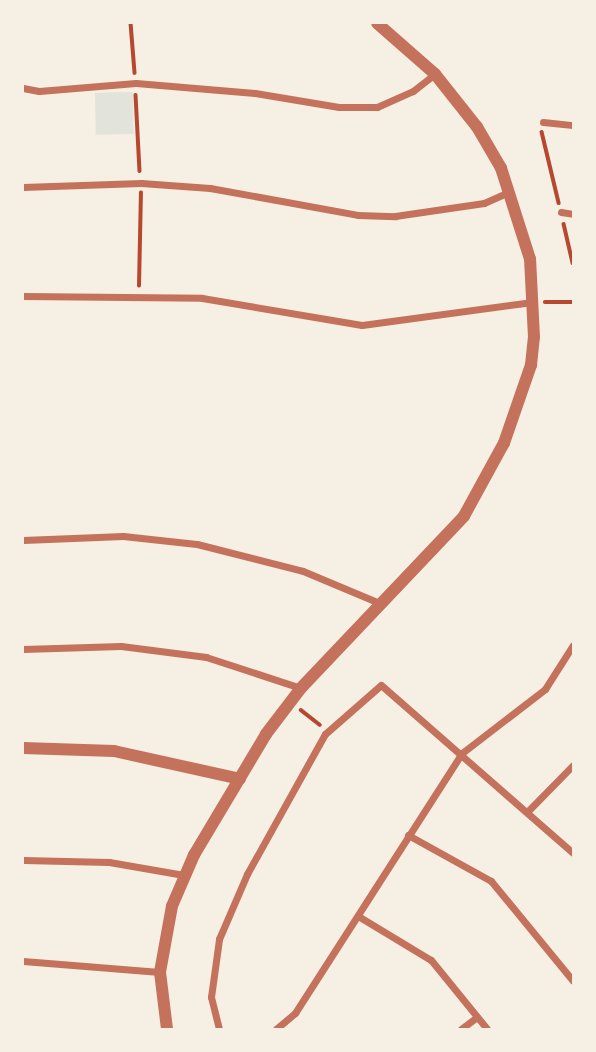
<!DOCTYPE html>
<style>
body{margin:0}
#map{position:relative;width:596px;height:1052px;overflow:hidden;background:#f6efe4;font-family:Literata,serif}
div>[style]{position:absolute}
.green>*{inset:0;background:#e2e4dc;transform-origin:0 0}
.path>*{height:3.5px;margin:-1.75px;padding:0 1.75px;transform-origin:1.75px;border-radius:1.75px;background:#b5482f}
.minor>*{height:7px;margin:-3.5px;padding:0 3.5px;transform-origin:3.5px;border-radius:3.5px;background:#c5725c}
.tertiary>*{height:12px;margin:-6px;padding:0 6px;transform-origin:6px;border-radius:6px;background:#c5725c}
span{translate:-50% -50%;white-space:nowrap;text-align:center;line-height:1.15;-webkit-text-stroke:7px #f6efe4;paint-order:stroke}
.frame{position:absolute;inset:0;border:24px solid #f6efe4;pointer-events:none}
</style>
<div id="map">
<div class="green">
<div style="left:133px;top:92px;width:42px;height:38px;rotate:89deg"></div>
</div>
<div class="path">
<div style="left:131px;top:23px;width:50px;rotate:85.4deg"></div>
<div style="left:136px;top:95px;width:76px;rotate:87deg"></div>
<div style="left:542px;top:132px;width:73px;rotate:76.5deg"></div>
<div style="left:564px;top:224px;width:40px;rotate:77deg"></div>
<div style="left:139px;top:286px;width:93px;rotate:-88.8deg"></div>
<div style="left:545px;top:302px;width:28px"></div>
<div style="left:301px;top:710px;width:24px;rotate:38deg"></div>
</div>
<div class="minor">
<div style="left:23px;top:88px;width:16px;rotate:11deg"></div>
<div style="left:39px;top:91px;width:97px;rotate:-4.7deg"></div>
<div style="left:136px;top:83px;width:119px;rotate:4.8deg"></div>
<div style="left:255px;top:93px;width:85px;rotate:9.5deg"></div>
<div style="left:339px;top:107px;width:38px"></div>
<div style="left:377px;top:107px;width:39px;rotate:-24deg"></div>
<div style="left:413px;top:91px;width:28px;rotate:-38deg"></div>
<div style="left:543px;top:122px;width:30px;rotate:6deg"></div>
<div style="left:23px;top:187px;width:118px;rotate:-1.9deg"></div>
<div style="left:141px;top:183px;width:69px;rotate:4.1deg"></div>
<div style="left:210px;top:188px;width:150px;rotate:10.3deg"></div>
<div style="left:358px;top:215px;width:37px;rotate:2deg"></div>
<div style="left:395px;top:216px;width:90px;rotate:-8.3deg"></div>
<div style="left:484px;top:203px;width:27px;rotate:-24deg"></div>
<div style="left:561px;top:212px;width:12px;rotate:9deg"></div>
<div style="left:23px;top:296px;width:179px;rotate:0.6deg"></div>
<div style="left:202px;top:298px;width:162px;rotate:9.6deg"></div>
<div style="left:362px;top:325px;width:172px;rotate:-7.7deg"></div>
<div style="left:23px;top:540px;width:100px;rotate:-2.3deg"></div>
<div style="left:123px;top:536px;width:74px;rotate:6.2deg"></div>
<div style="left:197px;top:544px;width:109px;rotate:14.3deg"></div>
<div style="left:303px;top:571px;width:86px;rotate:22.7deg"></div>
<div style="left:23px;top:649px;width:98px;rotate:-1.8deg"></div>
<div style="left:121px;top:646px;width:86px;rotate:7.4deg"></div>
<div style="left:206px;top:657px;width:100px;rotate:18.1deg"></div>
<div style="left:527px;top:812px;width:66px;rotate:-45.6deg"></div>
<div style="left:408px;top:835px;width:95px;rotate:29deg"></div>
<div style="left:491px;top:881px;width:129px;rotate:50.6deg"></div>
<div style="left:23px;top:860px;width:86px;rotate:1.3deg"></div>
<div style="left:109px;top:862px;width:76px;rotate:9.8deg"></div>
<div style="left:358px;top:916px;width:85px;rotate:31.1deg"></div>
<div style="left:431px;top:960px;width:89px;rotate:50.9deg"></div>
<div style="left:23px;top:961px;width:137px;rotate:4.6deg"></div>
<div style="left:219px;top:1029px;width:33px;rotate:-104deg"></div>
<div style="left:211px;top:997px;width:59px;rotate:-82.1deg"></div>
<div style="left:219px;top:939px;width:71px;rotate:-66.7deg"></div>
<div style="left:247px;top:874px;width:160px;rotate:-60.9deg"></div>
<div style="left:325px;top:734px;width:74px;rotate:-41.2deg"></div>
<div style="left:381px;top:685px;width:255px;rotate:41.2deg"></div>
<div style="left:276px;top:1029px;width:25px;rotate:-40deg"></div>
<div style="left:295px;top:1013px;width:309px;rotate:-57.3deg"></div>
<div style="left:462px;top:753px;width:105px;rotate:-37.6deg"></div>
<div style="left:545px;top:689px;width:52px;rotate:-57.5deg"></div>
<div style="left:461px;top:1029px;width:20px;rotate:-37deg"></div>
</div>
<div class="tertiary">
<div style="left:23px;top:748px;width:91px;rotate:1.9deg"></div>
<div style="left:114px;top:751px;width:129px;rotate:12.5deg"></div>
<div style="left:167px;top:1029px;width:57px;rotate:-97deg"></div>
<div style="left:160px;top:972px;width:67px;rotate:-79.7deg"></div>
<div style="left:172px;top:906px;width:56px;rotate:-66.7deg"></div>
<div style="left:194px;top:855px;width:141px;rotate:-59.2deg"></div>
<div style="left:266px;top:734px;width:58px;rotate:-52.7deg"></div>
<div style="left:301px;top:688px;width:237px;rotate:-46.5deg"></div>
<div style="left:464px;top:516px;width:83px;rotate:-61.3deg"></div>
<div style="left:504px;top:443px;width:83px;rotate:-70.9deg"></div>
<div style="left:531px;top:365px;width:28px;rotate:-84deg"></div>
<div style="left:534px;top:337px;width:78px;rotate:-92.9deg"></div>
<div style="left:530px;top:259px;width:96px;rotate:-107.7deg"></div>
<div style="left:501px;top:168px;width:48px;rotate:-120.3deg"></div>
<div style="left:477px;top:127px;width:68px;rotate:-128.4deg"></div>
<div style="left:435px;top:74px;width:77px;rotate:-138.7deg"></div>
</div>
<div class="frame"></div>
</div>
